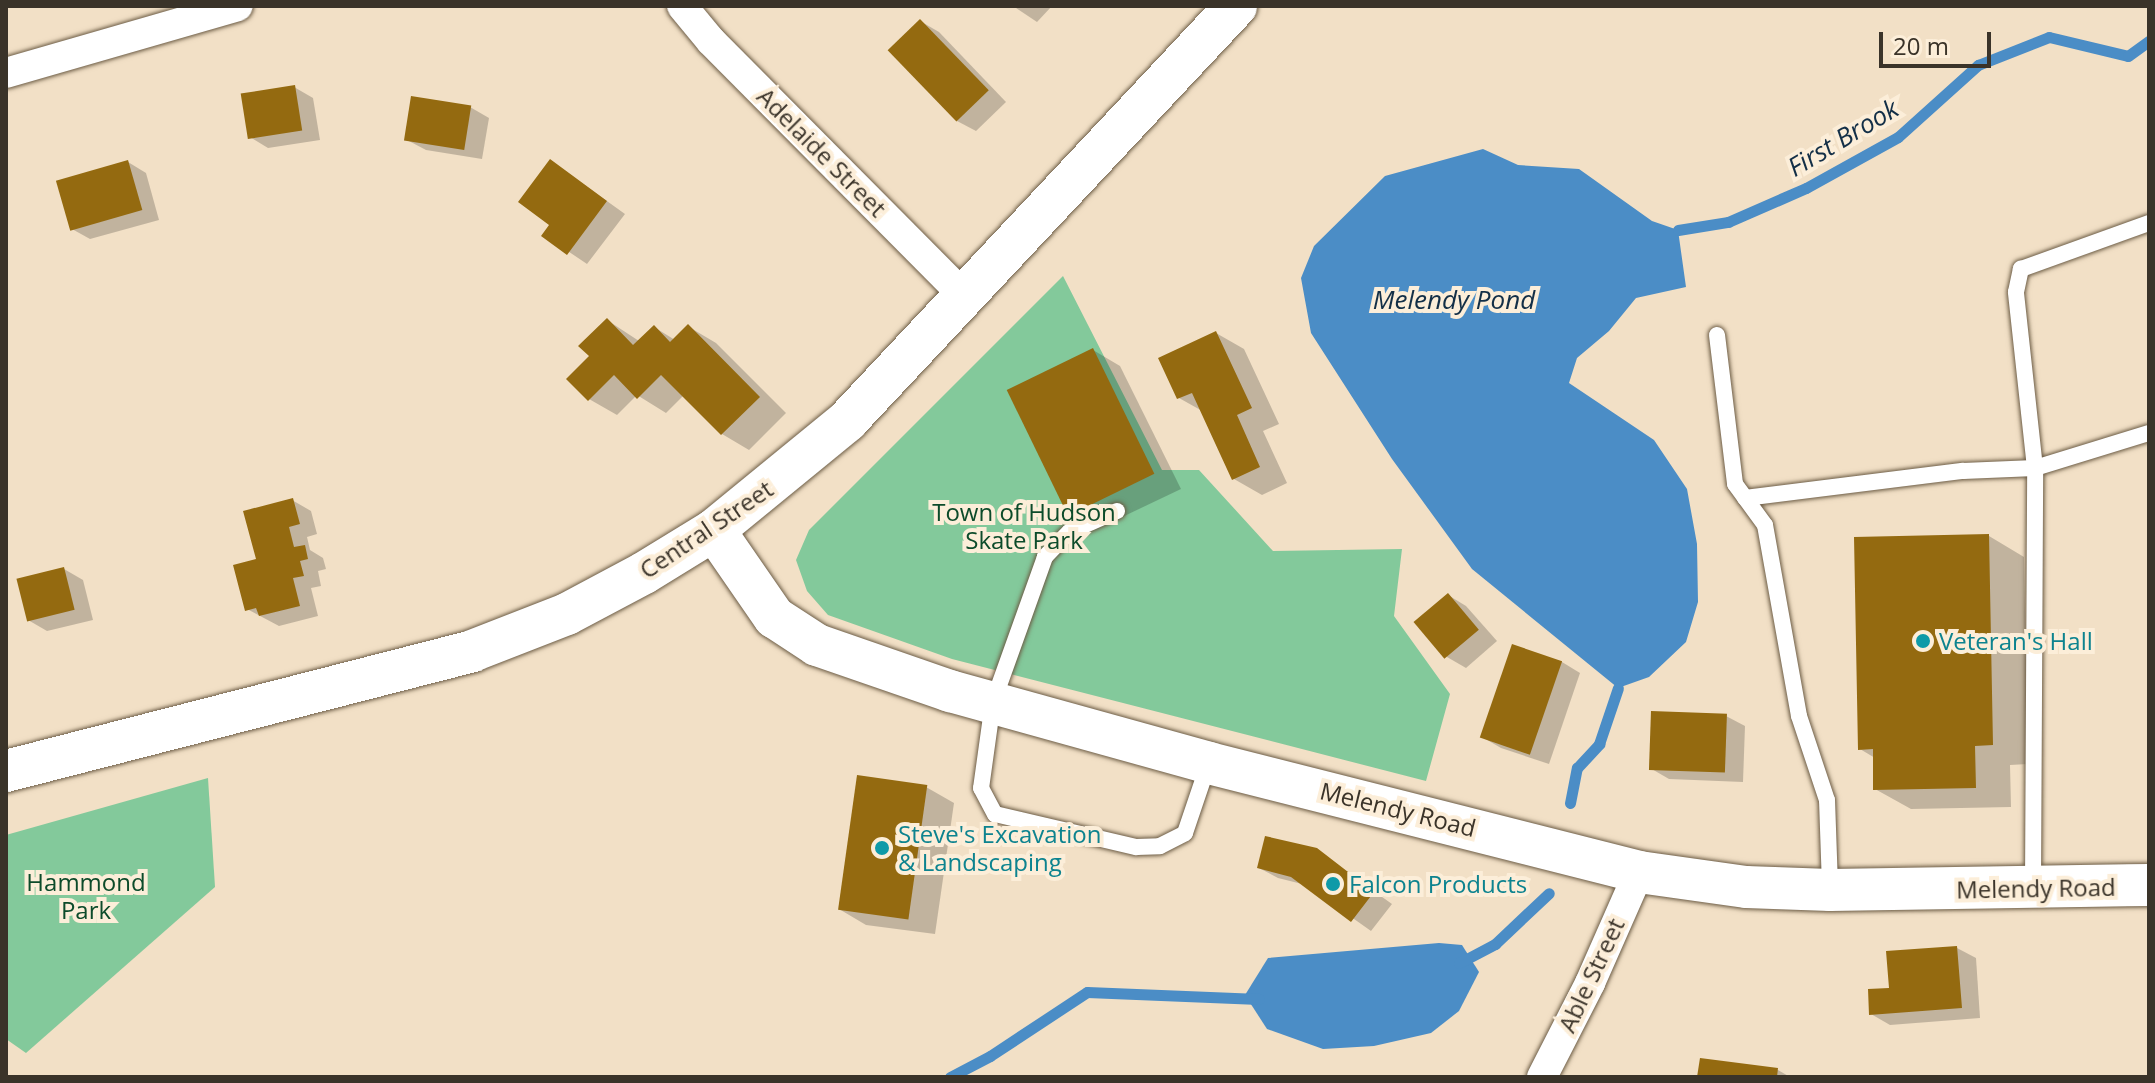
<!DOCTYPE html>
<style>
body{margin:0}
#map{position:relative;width:2155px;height:1083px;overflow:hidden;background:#f2e0c6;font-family:"Open Sans",sans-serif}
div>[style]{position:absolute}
.green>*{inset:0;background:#83c99b}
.water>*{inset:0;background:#4b8dc6}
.shadow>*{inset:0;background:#0003}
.stream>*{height:11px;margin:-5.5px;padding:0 5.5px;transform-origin:5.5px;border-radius:5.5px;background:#4b8dc6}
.building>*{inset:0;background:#946a10;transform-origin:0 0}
.path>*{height:5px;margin-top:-2.5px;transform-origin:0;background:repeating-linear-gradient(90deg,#aea08c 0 4px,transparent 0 8px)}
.roads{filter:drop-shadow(0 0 2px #6c5c45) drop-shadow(0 0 2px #6c5c45)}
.lane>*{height:16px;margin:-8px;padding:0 8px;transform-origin:8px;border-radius:8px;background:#fff}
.street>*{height:30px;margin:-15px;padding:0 15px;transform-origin:15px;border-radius:15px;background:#fff}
.secondary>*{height:42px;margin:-21px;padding:0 21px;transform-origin:21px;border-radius:21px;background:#fff}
.dots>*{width:22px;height:22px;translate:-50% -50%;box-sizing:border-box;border:4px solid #fceed9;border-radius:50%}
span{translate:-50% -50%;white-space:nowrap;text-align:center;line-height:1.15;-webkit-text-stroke:8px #fceed9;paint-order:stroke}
.street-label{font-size:24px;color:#3a3329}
.park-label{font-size:24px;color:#0c4b2a}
.culture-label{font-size:24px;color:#0d838f}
.left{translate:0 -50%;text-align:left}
.water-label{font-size:26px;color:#132f47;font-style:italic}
.frame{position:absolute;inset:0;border:8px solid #3a3329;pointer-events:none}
.scale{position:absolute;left:1879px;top:32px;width:112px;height:36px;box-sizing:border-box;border:4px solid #3a3329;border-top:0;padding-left:10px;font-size:24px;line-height:28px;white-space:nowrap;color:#3a3329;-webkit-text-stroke:6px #fceed9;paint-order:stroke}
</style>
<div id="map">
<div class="green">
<div style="clip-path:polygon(1063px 276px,1162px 470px,1199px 470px,1273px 551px,1402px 549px,1394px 616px,1450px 694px,1426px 781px,952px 659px,828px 615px,807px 591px,796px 560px,809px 530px)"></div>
<div style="clip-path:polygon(208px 778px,215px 887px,26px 1053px,6px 1039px,6px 835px)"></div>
</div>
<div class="water">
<div style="clip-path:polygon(1483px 149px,1518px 165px,1579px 169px,1652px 221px,1678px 230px,1686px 287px,1636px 298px,1609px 331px,1577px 358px,1569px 383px,1654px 440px,1687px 489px,1697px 544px,1698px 602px,1686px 642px,1649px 677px,1618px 688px,1472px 569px,1392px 459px,1311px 333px,1301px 278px,1314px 246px,1385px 176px)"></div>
<div style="clip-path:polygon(1439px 943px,1462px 945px,1479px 972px,1459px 1011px,1431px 1033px,1374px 1046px,1323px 1049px,1267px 1029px,1245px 995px,1268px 958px)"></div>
</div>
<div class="shadow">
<div style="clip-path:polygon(1013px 6px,1052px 6px,1037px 22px)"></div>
<div style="clip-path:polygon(920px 21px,939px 32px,1006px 102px,976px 131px,957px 121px)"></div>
<div style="clip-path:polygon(294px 87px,313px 98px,320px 140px,268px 148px,250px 137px)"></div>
<div style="clip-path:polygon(470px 107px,489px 118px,482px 159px,426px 150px,407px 140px)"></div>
<div style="clip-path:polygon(551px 161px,625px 214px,587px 264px,544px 235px,552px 224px)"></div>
<div style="clip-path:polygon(128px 162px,146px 173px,159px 220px,90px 239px,72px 229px)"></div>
<div style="clip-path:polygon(607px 320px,639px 341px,654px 327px,675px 340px,689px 327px,716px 343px,786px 413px,749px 450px,722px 434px,684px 395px,666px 413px,637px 395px,617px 415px,589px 399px,592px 356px)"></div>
<div style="clip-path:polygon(1216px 333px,1244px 349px,1279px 424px,1263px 431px,1287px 483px,1262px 495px,1234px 479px,1204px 412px,1179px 398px)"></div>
<div style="clip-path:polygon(1093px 350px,1120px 366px,1181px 489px,1097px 529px,1070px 513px)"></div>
<div style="clip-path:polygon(292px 500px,311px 511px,317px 534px,307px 537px,310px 550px,323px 558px,326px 569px,318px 571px,321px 586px,311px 588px,318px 616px,279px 626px,247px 609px,258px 561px)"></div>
<div style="clip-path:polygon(1989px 536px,2024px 557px,2028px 764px,2010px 765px,2011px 807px,1911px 809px,1875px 789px,1875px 758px,1860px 749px)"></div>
<div style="clip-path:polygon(64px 569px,83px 580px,93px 620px,47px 631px,28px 620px)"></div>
<div style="clip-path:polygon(1448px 595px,1466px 606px,1497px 641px,1466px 668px,1447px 657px)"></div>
<div style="clip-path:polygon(1514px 646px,1562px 662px,1580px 673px,1549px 764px,1501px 748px,1482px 737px)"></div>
<div style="clip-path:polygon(1726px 716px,1745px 726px,1743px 782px,1669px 779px,1650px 768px)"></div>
<div style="clip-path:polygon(926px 787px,954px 803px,935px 934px,866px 925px,839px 909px)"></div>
<div style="clip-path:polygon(1316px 850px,1392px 904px,1371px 931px,1306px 885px,1278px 878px,1259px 868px)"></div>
<div style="clip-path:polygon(1957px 948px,1976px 958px,1980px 1018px,1890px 1025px,1871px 1014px,1891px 989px)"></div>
<div style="clip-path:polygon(1702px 1060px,1778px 1070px,1790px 1077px,1699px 1077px)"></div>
</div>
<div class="stream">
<div style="left:1678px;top:230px;width:51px;rotate:-9.1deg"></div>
<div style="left:1728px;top:222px;width:85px;rotate:-23.6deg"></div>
<div style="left:1806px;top:188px;width:105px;rotate:-29deg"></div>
<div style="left:1898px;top:137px;width:108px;rotate:-42deg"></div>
<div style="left:1978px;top:65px;width:76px;rotate:-21.5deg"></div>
<div style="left:2049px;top:37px;width:81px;rotate:13.5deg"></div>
<div style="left:2128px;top:56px;width:26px;rotate:-36deg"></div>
<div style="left:1570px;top:803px;width:36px;rotate:-79deg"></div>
<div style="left:1577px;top:768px;width:33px;rotate:-47deg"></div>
<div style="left:1599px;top:744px;width:59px;rotate:-71.3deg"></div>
<div style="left:1459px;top:963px;width:41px;rotate:-27.8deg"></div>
<div style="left:1495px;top:944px;width:74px;rotate:-43.4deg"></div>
<div style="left:950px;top:1077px;width:45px;rotate:-27.7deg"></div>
<div style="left:990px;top:1056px;width:116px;rotate:-33.4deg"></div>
<div style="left:1087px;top:992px;width:172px;rotate:2.3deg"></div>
</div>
<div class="building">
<div style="left:920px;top:19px;width:99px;height:45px;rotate:46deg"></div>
<div style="left:295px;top:85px;width:46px;height:55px;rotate:81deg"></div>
<div style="left:411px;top:96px;width:61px;height:45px;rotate:9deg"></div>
<div style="clip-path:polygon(550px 159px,607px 201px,567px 255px,541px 236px,549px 225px,518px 202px)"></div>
<div style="left:128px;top:160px;width:52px;height:75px;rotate:74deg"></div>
<div style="clip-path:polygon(607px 318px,633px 345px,654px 325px,670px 342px,688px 324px,760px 397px,721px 435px,661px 375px,637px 399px,614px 375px,588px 401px,566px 379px,589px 356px,578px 346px)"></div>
<div style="clip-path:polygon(1216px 331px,1252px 408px,1237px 415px,1260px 467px,1232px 480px,1192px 393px,1177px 399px,1158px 358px)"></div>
<div style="left:1093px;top:348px;width:140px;height:96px;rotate:64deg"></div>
<div style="clip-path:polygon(293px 498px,300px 524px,289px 527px,294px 547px,305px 545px,308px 559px,300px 561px,304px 576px,293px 578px,300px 606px,259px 616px,256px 608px,245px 611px,233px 565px,256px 559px,243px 511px)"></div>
<div style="clip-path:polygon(1989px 534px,1993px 745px,1975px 746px,1976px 788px,1873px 790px,1873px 749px,1858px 750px,1854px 537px)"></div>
<div style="left:64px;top:567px;width:44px;height:49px;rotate:76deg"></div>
<div style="left:1448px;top:593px;width:48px;height:45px;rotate:50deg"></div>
<div style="left:1512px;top:644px;width:53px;height:99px;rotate:19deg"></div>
<div style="left:1651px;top:711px;width:76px;height:59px;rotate:2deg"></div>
<div style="left:857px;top:775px;width:71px;height:136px;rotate:8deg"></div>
<div style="clip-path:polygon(1265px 836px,1317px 848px,1374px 892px,1351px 922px,1291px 877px,1257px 868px)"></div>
<div style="clip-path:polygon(1957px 946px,1962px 1008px,1869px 1015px,1868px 989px,1889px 988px,1886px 951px)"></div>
<div style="clip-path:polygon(1700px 1058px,1778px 1068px,1777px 1077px,1697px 1077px)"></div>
</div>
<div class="path">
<div style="left:6px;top:881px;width:1px;rotate:-45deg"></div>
</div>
<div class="roads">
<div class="lane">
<div style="left:1717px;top:335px;width:150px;rotate:83.1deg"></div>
<div style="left:1735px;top:484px;width:51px;rotate:53.8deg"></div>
<div style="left:1765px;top:525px;width:194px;rotate:79.9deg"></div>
<div style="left:1799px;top:716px;width:89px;rotate:71.6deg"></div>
<div style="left:1827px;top:800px;width:88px;rotate:88deg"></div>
<div style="left:1745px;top:498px;width:220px;rotate:-7.1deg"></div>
<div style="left:1963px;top:471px;width:72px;rotate:-2.4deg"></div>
<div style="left:2035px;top:468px;width:119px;rotate:-17.1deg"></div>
<div style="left:1117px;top:511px;width:52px;rotate:156.4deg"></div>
<div style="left:1069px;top:532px;width:35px;rotate:134deg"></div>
<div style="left:1045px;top:557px;width:154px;rotate:109.7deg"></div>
<div style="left:993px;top:702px;width:87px;rotate:97.9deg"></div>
<div style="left:981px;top:788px;width:30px;rotate:62deg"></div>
<div style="left:995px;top:814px;width:145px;rotate:13.2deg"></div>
<div style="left:1136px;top:847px;width:24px;rotate:-2deg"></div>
<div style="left:1160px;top:846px;width:28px;rotate:-27deg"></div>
<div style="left:1185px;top:833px;width:72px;rotate:-71.3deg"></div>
<div style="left:2033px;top:886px;width:418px;rotate:-89.7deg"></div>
<div style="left:2035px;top:468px;width:177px;rotate:-96.2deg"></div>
<div style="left:2016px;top:292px;width:24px;rotate:-78deg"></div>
<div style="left:2021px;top:269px;width:136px;rotate:-19.8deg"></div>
</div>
<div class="street">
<div style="left:682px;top:6px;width:45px;rotate:50.4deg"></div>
<div style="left:711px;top:41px;width:359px;rotate:45.2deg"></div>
<div style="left:6px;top:73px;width:241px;rotate:-16.1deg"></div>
<div style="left:1542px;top:1077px;width:106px;rotate:-62.9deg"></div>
<div style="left:1590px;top:983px;width:121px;rotate:-66.2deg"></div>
</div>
<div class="secondary">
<div style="left:714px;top:530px;width:106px;rotate:55.4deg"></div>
<div style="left:774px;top:617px;width:51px;rotate:33.1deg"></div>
<div style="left:817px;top:645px;width:141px;rotate:19.1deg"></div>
<div style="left:950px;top:691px;width:269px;rotate:15.5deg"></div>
<div style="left:1209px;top:763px;width:444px;rotate:14.2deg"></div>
<div style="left:1639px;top:872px;width:108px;rotate:8deg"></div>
<div style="left:1746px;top:887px;width:84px;rotate:2deg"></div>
<div style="left:1830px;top:890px;width:319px;rotate:-0.9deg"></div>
<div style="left:6px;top:771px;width:481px;rotate:-14.4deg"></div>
<div style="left:472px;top:651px;width:102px;rotate:-21.3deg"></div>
<div style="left:567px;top:614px;width:87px;rotate:-28deg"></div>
<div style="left:644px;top:573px;width:82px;rotate:-31.6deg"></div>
<div style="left:714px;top:530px;width:172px;rotate:-39.3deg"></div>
<div style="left:847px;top:421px;width:569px;rotate:-46.85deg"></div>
</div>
</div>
<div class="dots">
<div style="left:1923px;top:641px;background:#0f9aa8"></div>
<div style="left:882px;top:848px;background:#0f9aa8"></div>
<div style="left:1333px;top:884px;background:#0f9aa8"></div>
</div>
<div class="street-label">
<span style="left:822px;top:152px;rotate:45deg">Adelaide Street</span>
<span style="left:706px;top:529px;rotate:-34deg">Central Street</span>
<span style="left:1398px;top:809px;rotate:14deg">Melendy Road</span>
<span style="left:2036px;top:888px;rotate:-1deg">Melendy Road</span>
<span style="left:1591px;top:975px;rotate:-65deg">Able Street</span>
</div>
<div class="park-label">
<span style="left:1024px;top:526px">Town of Hudson<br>Skate Park</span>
<span style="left:86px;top:896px">Hammond<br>Park</span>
</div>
<div class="culture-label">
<span class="left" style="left:1939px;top:641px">Veteran's Hall</span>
<span class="left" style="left:898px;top:848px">Steve's Excavation<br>&amp; Landscaping</span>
<span class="left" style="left:1349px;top:884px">Falcon Products</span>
</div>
<div class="water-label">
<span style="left:1843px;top:138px;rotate:-31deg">First Brook</span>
<span style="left:1454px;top:300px">Melendy Pond</span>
</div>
<div class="frame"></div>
<div class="scale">20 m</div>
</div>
